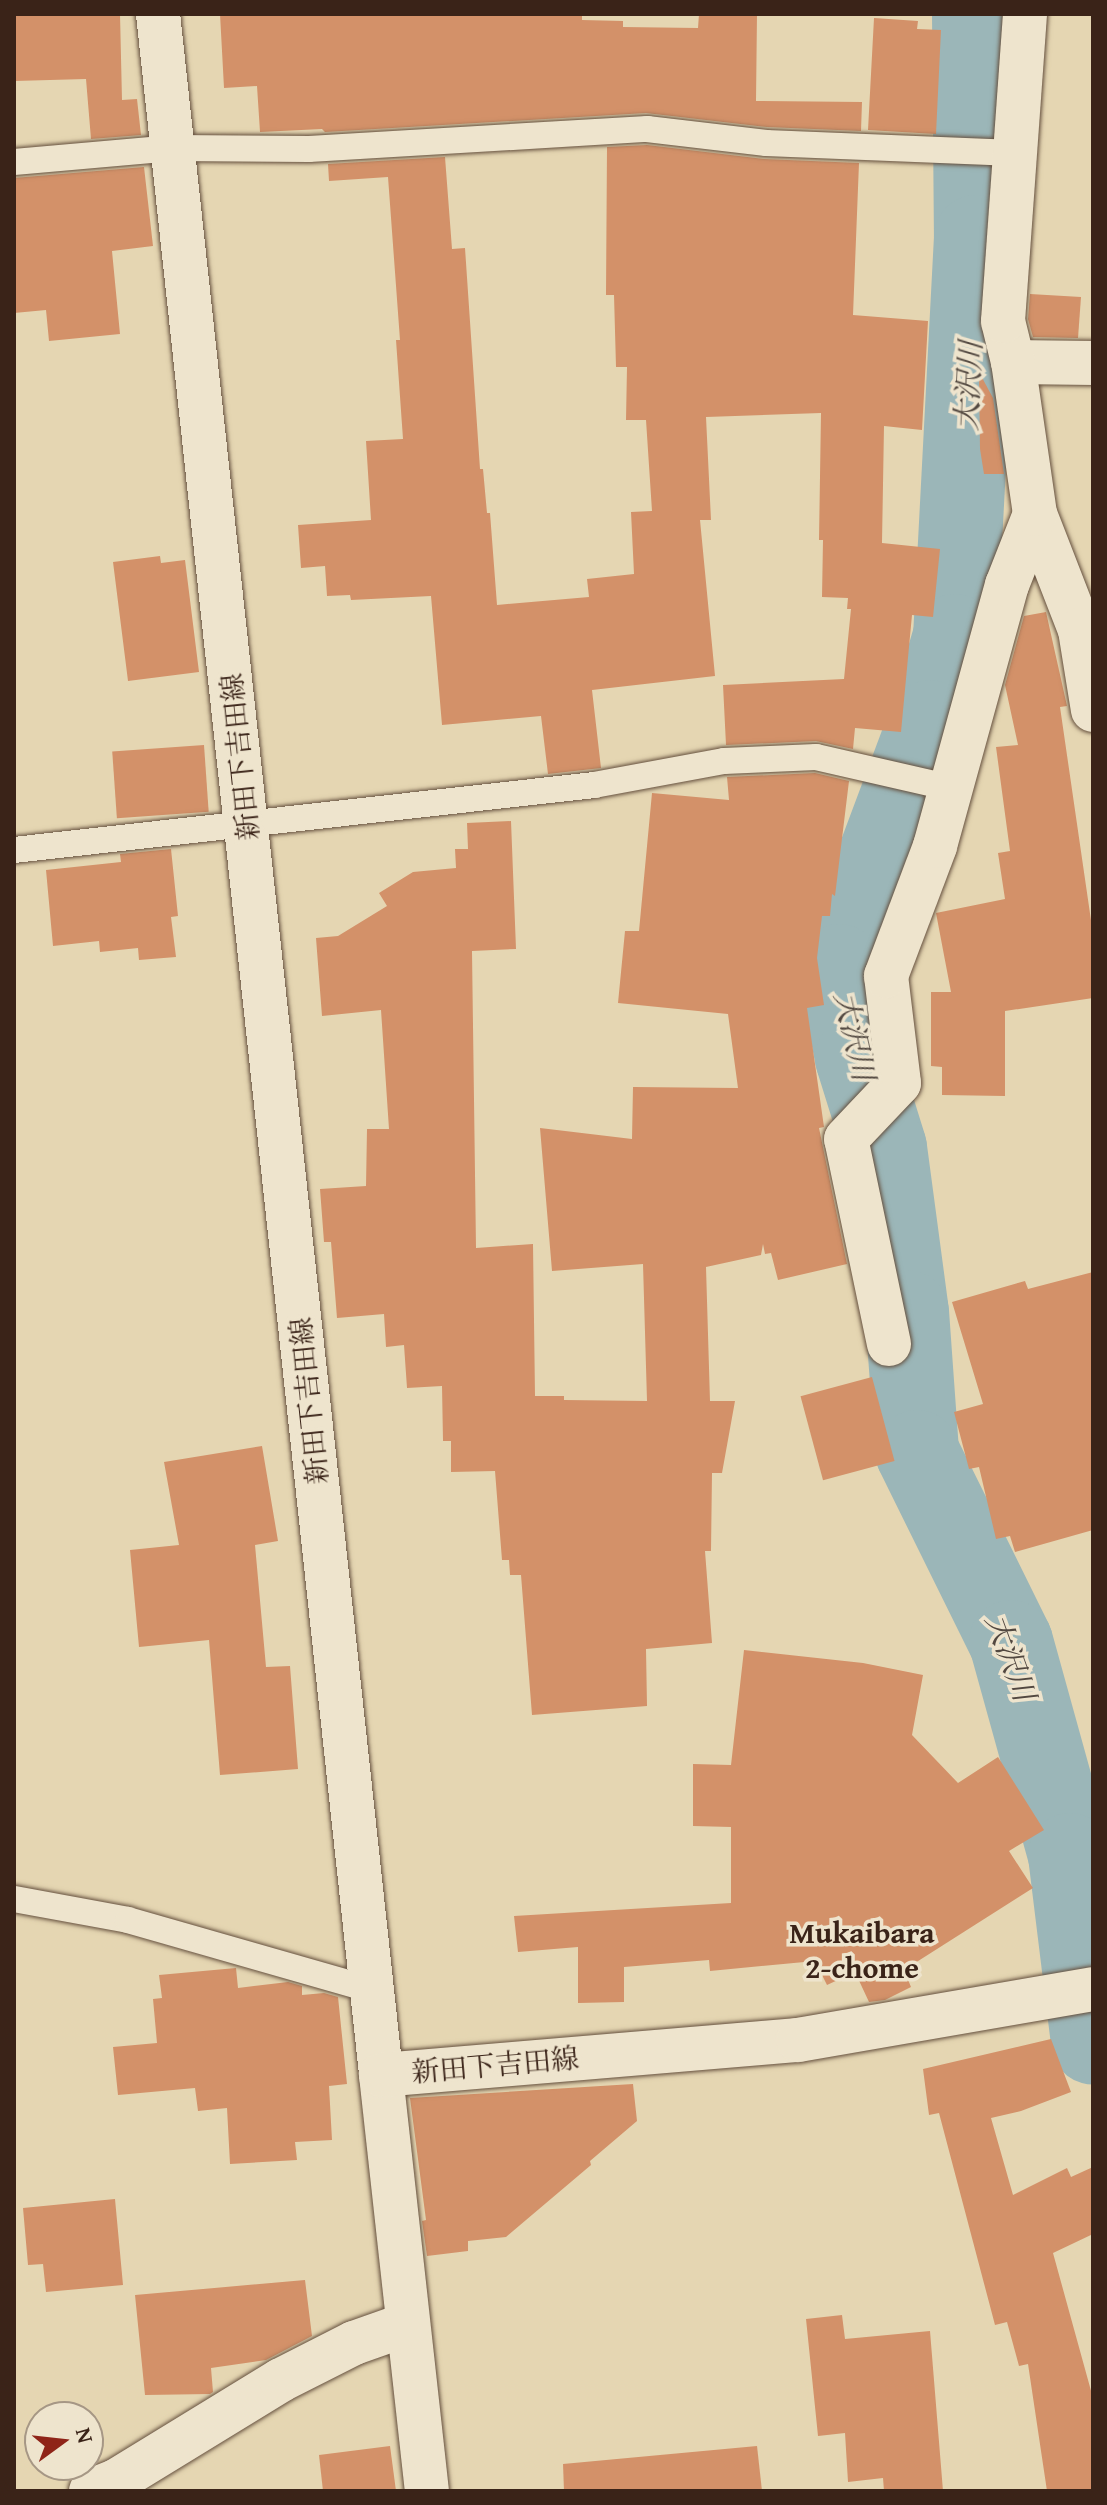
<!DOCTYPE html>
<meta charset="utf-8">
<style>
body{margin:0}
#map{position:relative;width:1107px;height:2505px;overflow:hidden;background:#e5d6b2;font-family:"Gentium Book Plus","Noto Serif JP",serif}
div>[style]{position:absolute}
.river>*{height:84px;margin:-42px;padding:0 42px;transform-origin:42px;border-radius:42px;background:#9bb6b8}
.building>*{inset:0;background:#d39169;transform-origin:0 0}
.roads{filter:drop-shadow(0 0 2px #65503e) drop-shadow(0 0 2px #65503e)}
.lane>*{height:26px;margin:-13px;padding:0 13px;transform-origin:13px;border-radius:13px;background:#eee4cd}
.street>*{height:44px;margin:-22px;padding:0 22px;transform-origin:22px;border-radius:22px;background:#eee4cd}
.secondary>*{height:44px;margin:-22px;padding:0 22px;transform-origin:22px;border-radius:22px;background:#eee4cd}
span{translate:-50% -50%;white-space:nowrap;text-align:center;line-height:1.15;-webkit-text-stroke:7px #eee4cd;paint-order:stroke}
.street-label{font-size:28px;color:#3a2318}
.water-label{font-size:30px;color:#524840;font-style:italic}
.neighbourhood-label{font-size:30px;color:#3a2318;font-weight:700}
.frame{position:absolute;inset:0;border:16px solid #3a2318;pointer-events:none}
.north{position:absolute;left:24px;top:2401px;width:80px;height:80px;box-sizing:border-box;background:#eee4cd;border:2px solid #a69785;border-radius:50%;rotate:75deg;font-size:22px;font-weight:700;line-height:32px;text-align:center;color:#3a2318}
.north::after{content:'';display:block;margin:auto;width:28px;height:36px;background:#8f2418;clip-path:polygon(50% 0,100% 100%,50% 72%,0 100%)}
</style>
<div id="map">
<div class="river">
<div style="left:974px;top:14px;width:223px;rotate:89.5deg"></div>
<div style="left:976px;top:237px;width:400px;rotate:93deg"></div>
<div style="left:955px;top:636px;width:90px;rotate:106.2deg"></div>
<div style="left:930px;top:722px;width:260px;rotate:110.5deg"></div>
<div style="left:839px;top:966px;width:94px;rotate:78.9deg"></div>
<div style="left:857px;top:1058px;width:94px;rotate:72.7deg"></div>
<div style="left:885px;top:1148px;width:165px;rotate:82.4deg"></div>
<div style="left:907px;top:1312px;width:140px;rotate:85.9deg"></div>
<div style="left:917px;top:1452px;width:212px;rotate:63.7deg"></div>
<div style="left:1011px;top:1642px;width:221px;rotate:74.5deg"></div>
<div style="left:1070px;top:1855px;width:189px;rotate:83deg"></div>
</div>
<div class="building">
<div style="clip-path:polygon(14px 14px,120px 14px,122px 100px,137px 99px,141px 135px,91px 139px,86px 79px,14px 81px)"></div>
<div style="clip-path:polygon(220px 14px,582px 14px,582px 20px,623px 21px,623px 27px,698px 28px,699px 14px,757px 14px,756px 101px,862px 102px,861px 131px,767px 127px,646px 113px,325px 132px,322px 129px,260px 132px,257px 86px,224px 88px)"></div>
<div style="clip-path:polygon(874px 18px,918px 21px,917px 29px,941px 30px,936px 134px,868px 130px)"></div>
<div style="clip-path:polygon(647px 145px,764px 159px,859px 163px,853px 315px,928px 321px,922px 430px,884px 426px,882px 543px,940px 549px,933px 617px,912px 615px,901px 732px,855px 728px,853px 749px,816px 741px,726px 745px,723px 685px,844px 679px,851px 609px,847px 609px,848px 598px,822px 597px,823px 540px,819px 540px,821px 413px,706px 417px,711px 520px,700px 520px,715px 676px,592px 690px,601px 768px,548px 774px,541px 716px,442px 725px,431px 596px,351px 600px,350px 595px,327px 596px,325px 566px,301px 568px,298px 525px,371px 520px,366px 441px,403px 439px,396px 340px,400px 340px,388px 177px,329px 181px,328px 164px,445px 157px,452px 249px,465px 248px,480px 469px,483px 469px,487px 513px,490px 513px,497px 605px,589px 597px,587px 579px,634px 574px,631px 512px,652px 511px,646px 420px,626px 420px,627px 367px,616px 367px,614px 295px,606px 295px,607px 147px)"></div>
<div style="clip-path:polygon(144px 167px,153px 246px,112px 251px,120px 334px,49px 341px,46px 310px,14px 313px,14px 178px)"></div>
<div style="clip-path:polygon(1030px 294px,1081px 297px,1078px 338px,1033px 337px,1028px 319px)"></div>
<div style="clip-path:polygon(979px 372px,993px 398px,1004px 474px,984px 474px,980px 449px)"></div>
<div style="clip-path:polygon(160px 556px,161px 563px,185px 560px,199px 672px,128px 681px,113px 562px)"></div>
<div style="clip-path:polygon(1046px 612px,1067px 706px,1060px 707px,1093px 934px,1093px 998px,1005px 1011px,1005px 1096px,942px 1095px,942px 1067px,931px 1066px,931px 992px,951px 992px,936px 913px,1005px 899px,998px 853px,1010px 851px,996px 747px,1018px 745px,1005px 685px,1024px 616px)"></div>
<div style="left:204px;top:745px;width:67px;height:92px;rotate:86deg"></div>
<div style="clip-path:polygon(815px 773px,849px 781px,835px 896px,832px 894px,830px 916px,822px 916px,817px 958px,824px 1005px,807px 1008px,824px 1127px,819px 1128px,847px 1264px,778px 1280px,771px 1253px,765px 1254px,763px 1244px,761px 1255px,706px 1267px,710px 1401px,735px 1401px,722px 1473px,712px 1473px,711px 1551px,705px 1551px,712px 1643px,646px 1649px,647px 1706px,532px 1715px,521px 1575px,510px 1575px,509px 1560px,502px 1560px,495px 1471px,451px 1472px,451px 1441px,443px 1441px,442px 1386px,407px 1388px,404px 1345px,386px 1347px,384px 1314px,337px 1318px,331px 1242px,324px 1242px,320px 1189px,366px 1186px,367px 1129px,389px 1129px,381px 1010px,322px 1016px,316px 938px,338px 936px,387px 906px,379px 893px,413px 872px,456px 868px,455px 849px,468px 849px,467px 823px,511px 821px,516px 949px,472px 951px,476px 1248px,533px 1244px,535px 1396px,564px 1396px,564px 1400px,647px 1401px,643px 1264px,552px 1271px,540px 1128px,632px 1139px,633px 1087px,738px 1088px,728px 1014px,618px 1003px,625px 931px,639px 931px,652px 793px,729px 800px,727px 777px)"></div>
<div style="clip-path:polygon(171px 849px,178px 916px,171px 917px,176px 957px,139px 960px,138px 948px,100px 952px,99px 941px,53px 946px,46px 870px,121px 862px,120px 854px)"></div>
<div style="clip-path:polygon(1093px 1272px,1093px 1530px,1015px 1552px,1010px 1536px,996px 1539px,979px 1467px,969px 1469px,954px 1412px,983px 1404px,952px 1302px,1025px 1281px,1028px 1289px)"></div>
<div style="left:872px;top:1377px;width:87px;height:74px;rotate:75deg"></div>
<div style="clip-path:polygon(262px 1446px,278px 1541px,255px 1545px,266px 1667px,290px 1666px,298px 1769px,220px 1775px,209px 1640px,139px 1647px,130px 1550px,179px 1545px,164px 1462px)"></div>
<div style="clip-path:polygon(744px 1650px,863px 1663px,923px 1675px,912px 1735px,958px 1783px,998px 1757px,1044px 1830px,1009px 1851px,1033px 1888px,904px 1970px,911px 1987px,885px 2000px,869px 2002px,855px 1972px,827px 1985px,815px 1961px,710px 1971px,709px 1960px,624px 1967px,624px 2002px,578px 2003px,578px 1947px,518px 1952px,514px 1916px,731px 1903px,731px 1827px,693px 1826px,693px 1764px,731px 1765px)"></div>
<div style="clip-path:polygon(236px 1968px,238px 1988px,288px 1982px,302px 1986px,302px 1995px,324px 1993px,338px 1997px,347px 2084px,329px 2086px,332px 2140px,295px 2142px,297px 2160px,230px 2164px,227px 2108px,198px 2111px,195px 2088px,118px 2095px,113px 2047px,157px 2043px,153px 1999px,162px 1998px,159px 1975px)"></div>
<div style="clip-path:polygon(1051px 2039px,1071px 2092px,1021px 2111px,991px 2118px,1013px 2195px,1067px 2168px,1071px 2177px,1093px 2167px,1093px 2234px,1053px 2253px,1093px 2398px,1093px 2491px,1047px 2491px,1028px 2364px,1019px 2366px,1007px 2322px,995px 2325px,939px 2113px,929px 2115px,923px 2069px)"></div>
<div style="clip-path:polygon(633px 2084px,637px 2121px,590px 2161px,591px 2165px,506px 2237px,468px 2241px,468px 2251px,427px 2256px,422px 2221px,426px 2220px,410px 2098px)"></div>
<div style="clip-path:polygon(115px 2199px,123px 2285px,46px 2292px,43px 2264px,28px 2265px,23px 2208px)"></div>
<div style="clip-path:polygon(305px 2280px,312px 2336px,266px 2360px,211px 2368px,213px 2392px,210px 2394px,145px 2395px,135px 2295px)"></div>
<div style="clip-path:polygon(842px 2315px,845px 2339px,930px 2331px,943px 2491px,884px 2491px,883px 2478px,848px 2482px,845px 2433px,818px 2436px,806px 2319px)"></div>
<div style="clip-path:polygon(390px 2446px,396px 2491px,323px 2491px,319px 2455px)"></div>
<div style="clip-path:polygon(757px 2446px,762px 2491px,564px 2491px,563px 2464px)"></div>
</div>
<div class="roads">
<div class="lane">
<div style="left:14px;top:162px;width:160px;rotate:-5deg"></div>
<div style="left:173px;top:148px;width:136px;rotate:0.4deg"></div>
<div style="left:309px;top:149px;width:339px;rotate:-3.4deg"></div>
<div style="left:647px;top:129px;width:120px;rotate:6.7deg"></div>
<div style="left:766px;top:143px;width:249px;rotate:2.3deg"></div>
<div style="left:14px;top:850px;width:584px;rotate:-6.39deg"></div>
<div style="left:594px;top:785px;width:132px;rotate:-10.5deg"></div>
<div style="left:724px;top:761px;width:92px;rotate:-2.5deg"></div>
<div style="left:816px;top:757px;width:139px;rotate:12.9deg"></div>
<div style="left:14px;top:1899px;width:116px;rotate:10.4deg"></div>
<div style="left:128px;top:1920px;width:254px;rotate:16deg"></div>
</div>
<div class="street">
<div style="left:1013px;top:362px;width:80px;rotate:0.7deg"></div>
<div style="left:1035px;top:514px;width:124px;rotate:68.8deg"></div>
<div style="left:1080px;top:630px;width:81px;rotate:80.8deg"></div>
<div style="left:889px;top:1344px;width:209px;rotate:-101.8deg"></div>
<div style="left:846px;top:1139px;width:77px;rotate:-46.6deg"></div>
<div style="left:899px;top:1083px;width:108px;rotate:-96.9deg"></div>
<div style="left:886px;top:976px;width:139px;rotate:-69.3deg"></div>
<div style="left:935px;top:846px;width:271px;rotate:-74.6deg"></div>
<div style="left:1007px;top:585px;width:76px;rotate:-68.5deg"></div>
<div style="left:1035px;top:514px;width:154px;rotate:-98.2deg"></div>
<div style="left:1013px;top:362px;width:42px;rotate:-103.7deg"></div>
<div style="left:1003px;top:321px;width:308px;rotate:-85.9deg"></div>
<div style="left:381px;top:2075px;width:419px;rotate:83.7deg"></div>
<div style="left:91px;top:2491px;width:27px;rotate:-22deg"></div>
<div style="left:116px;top:2481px;width:193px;rotate:-31.5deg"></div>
<div style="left:281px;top:2380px;width:82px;rotate:-26.9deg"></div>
<div style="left:354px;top:2343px;width:57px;rotate:-19.4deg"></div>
</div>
<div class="secondary">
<div style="left:158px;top:14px;width:2073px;rotate:83.82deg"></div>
<div style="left:381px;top:2075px;width:418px;rotate:-4.8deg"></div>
<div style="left:798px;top:2040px;width:299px;rotate:-9.8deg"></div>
</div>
</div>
<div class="street-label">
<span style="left:240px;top:757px;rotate:-96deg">新田下吉田線</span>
<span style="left:309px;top:1401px;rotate:-96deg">新田下吉田線</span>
<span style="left:495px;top:2065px;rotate:-5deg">新田下吉田線</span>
</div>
<div class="water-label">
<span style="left:968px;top:386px;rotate:-87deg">大沢川</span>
<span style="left:855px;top:1036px;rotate:77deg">大沢川</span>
<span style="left:1011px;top:1657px;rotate:70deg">大沢川</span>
</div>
<div class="neighbourhood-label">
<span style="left:862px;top:1949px">Mukaibara<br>2-chome</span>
</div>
<div class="frame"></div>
<div class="north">N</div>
</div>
